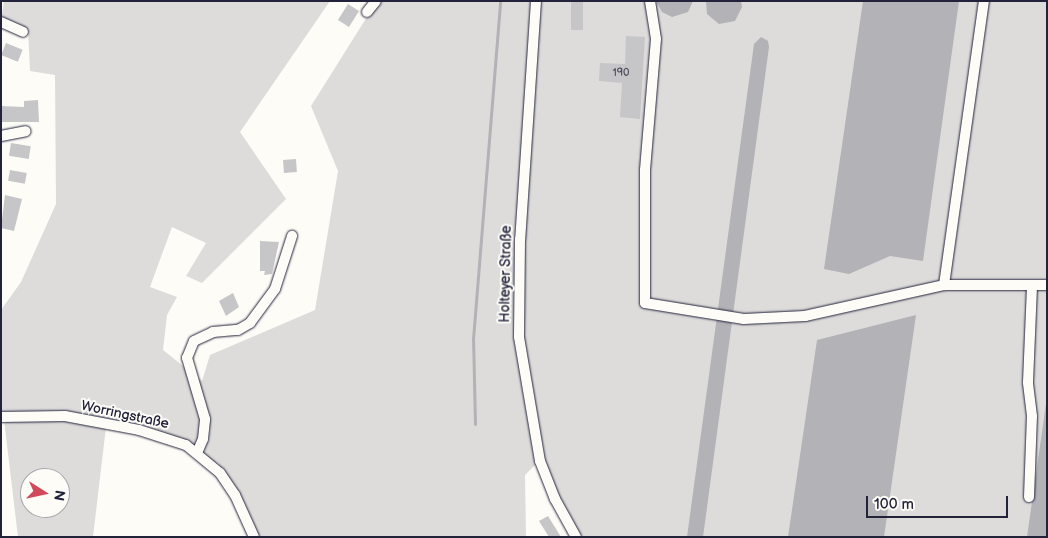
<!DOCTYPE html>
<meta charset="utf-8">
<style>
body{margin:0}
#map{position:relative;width:1048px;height:538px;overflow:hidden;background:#fdfcf7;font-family:"Balsamiq Sans",sans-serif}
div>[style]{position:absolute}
.green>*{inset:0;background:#dddcdb}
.water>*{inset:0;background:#b2b2b7}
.stream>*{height:3px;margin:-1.5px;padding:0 1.5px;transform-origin:1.5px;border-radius:1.5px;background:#b2b2b7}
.building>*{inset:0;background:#c6c6c8;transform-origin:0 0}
.roads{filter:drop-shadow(0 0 1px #22223b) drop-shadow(0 0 1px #22223b)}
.minor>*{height:10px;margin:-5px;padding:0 5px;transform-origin:5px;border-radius:5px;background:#fdfcf7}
span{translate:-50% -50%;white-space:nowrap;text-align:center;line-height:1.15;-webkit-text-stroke:4px #fdfcf7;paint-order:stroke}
.number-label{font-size:11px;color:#4b4b5e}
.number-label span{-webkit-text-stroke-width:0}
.street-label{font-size:14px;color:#22223b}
.frame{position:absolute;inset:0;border:2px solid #22223b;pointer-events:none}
.north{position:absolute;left:20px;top:468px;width:50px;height:50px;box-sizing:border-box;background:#fdfcf7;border:1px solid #a5a5ac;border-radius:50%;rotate:100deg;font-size:14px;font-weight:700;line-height:20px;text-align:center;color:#22223b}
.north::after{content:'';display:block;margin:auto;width:18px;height:22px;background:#d1495b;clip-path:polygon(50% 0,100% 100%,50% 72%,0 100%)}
.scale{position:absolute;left:866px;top:496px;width:142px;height:22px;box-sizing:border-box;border:2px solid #22223b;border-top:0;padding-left:6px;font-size:15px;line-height:18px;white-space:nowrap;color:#22223b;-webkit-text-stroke:4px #fdfcf7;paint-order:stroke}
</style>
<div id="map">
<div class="green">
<div style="clip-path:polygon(4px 1px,330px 1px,240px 132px,286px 199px,202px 283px,186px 276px,206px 243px,172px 227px,150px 287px,177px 297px,167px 315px,163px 350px,202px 381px,210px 355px,315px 310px,338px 171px,311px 106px,377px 1px,533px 1px,515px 313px,538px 462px,525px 475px,526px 537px,257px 537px,235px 489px,216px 460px,221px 472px,190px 446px,65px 415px,1px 417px,1px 310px,21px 282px,56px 204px,55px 75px,30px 71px,28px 30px,1px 20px)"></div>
<div style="clip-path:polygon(539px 1px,1047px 1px,1047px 537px,578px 537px,541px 461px,524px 361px,521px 281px)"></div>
<div style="clip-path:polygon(evenodd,40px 416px,106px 427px,93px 537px,18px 537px,4px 420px,40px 416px,30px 478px,60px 478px,60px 508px,30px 508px,30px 478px)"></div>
</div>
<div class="water">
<div style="clip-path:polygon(656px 1px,693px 1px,688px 12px,672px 17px,662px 12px)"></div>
<div style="clip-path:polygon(706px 1px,741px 1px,742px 7px,735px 21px,719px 24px,707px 14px)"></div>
<div style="clip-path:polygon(863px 1px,959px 1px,923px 261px,890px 256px,849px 274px,824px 269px)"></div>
<div style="clip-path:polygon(761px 37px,768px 41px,769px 47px,703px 537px,687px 537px,754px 44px)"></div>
<div style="clip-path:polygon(916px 315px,884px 537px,788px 537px,817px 340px)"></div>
<div style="clip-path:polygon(1047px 397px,1047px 537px,1027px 537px)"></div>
</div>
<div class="stream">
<div style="left:475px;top:424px;width:85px;rotate:-91.3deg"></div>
<div style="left:473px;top:339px;width:339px;rotate:-85.4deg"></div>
</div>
<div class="building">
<div style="left:571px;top:1px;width:12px;height:29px"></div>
<div style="left:348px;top:4px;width:13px;height:19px;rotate:32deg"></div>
<div style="clip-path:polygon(626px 36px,645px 37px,640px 119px,620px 117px,622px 83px,599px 81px,600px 63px,625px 64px)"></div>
<div style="left:6px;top:43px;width:18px;height:13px;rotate:22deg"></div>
<div style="clip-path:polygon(38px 100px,39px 122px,1px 122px,1px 106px,24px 107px,24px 101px)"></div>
<div style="left:11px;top:143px;width:20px;height:13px;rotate:9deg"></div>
<div style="left:296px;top:159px;width:13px;height:13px;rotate:86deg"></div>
<div style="left:10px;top:170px;width:17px;height:11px;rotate:10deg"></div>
<div style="clip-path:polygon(5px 195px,22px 199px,14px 231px,1px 228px)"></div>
<div style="clip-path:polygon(260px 241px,279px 242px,272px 274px,264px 275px,265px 271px,260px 271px)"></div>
<div style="clip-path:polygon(233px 293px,239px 307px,226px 316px,219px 301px)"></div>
<div style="clip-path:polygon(548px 516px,561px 537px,549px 537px,539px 521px)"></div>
</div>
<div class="roads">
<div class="minor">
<div style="left:536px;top:1px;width:239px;rotate:93.8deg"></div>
<div style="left:520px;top:239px;width:98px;rotate:90.6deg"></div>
<div style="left:519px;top:337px;width:126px;rotate:80.4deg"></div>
<div style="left:540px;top:461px;width:41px;rotate:68.5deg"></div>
<div style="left:555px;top:499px;width:43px;rotate:61.1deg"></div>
<div style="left:650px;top:1px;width:38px;rotate:81deg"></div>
<div style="left:656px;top:39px;width:131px;rotate:94.8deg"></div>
<div style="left:645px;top:170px;width:133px;rotate:90deg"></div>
<div style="left:645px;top:303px;width:100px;rotate:9.2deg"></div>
<div style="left:744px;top:319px;width:61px;rotate:-2.8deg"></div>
<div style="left:805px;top:316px;width:142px;rotate:-12.6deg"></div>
<div style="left:944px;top:285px;width:287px;rotate:-82deg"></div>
<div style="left:367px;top:12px;width:14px;rotate:-51deg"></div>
<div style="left:1px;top:22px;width:24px;rotate:24deg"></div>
<div style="left:1px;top:136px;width:25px;rotate:-11deg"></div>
<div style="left:944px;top:285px;width:103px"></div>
<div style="left:1px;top:417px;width:64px;rotate:-0.9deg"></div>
<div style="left:65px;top:416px;width:75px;rotate:10.7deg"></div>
<div style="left:139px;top:430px;width:49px;rotate:17.7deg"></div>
<div style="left:186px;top:445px;width:44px;rotate:39.5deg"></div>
<div style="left:220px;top:473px;width:27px;rotate:56deg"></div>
<div style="left:235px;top:495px;width:46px;rotate:65.7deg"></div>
<div style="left:197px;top:453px;width:15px;rotate:-67deg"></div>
<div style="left:203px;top:439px;width:20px;rotate:-84deg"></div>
<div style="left:205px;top:419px;width:64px;rotate:-106.4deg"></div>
<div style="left:187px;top:358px;width:18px;rotate:-68deg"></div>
<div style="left:194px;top:341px;width:21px;rotate:-25deg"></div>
<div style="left:213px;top:332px;width:25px;rotate:-5deg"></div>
<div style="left:238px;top:330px;width:14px;rotate:-30deg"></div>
<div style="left:250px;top:323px;width:42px;rotate:-53.7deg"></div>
<div style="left:275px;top:289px;width:56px;rotate:-72.2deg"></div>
<div style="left:1029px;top:497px;width:81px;rotate:-87.9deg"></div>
<div style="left:1032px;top:416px;width:34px;rotate:-97deg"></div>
<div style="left:1028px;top:382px;width:97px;rotate:-87.6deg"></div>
</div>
</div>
<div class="number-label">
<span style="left:621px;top:73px">190</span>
</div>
<div class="street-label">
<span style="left:506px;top:274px;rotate:-89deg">Holteyer Straße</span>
<span style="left:125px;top:415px;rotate:12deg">Worringstraße</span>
</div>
<div class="frame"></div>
<div class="north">N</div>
<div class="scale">100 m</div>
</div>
